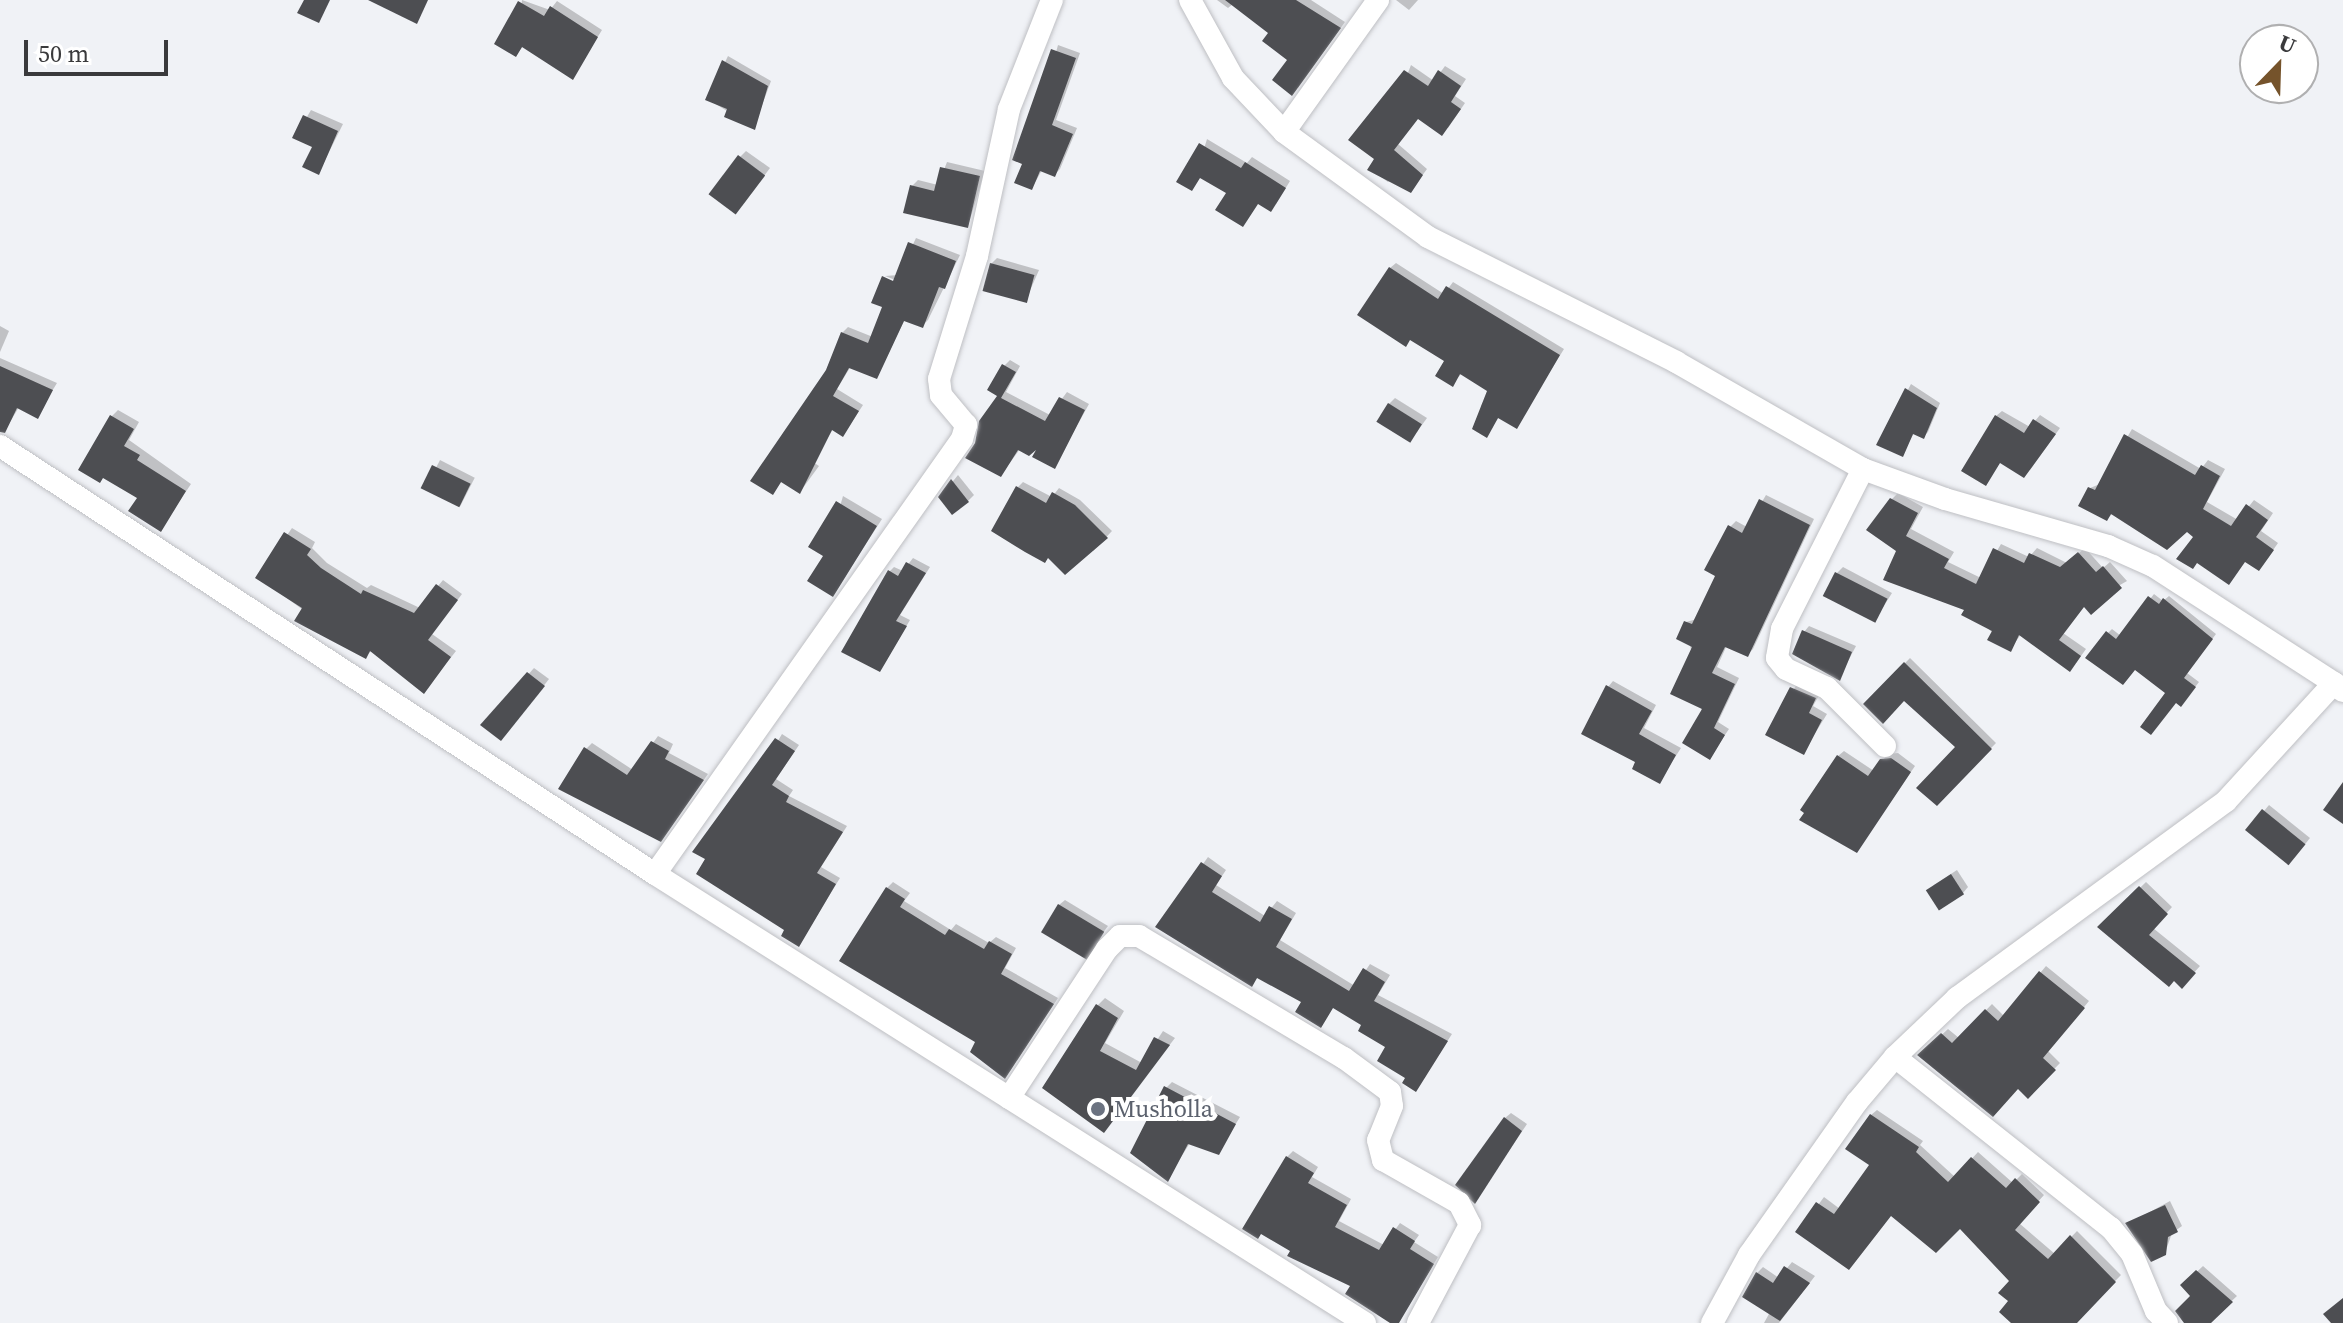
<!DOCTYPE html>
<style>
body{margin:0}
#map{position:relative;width:2343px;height:1323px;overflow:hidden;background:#f0f2f6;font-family:"Source Serif 4",serif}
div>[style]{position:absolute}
.shadow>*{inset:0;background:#0003;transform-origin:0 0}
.building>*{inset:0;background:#4d4e52;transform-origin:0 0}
.roads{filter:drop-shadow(0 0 2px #bebfc3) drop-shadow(0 0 2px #bebfc3)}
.street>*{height:22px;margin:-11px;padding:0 11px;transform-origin:11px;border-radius:11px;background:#fff}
.dots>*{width:22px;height:22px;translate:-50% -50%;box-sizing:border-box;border:4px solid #fff;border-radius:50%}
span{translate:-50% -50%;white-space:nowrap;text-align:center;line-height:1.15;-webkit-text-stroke:8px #fff;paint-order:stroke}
.worship-label{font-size:24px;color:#5b616d}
.left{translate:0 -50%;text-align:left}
.north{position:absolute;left:2239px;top:24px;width:80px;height:80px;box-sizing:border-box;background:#fff;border:2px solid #b0b0b1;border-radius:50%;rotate:23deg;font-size:22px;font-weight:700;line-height:32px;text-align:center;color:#3a3a3c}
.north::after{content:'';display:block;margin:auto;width:28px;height:36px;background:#75532b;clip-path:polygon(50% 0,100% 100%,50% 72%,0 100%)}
.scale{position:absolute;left:24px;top:40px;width:144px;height:36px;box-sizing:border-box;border:4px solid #3a3a3c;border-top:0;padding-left:10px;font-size:24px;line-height:28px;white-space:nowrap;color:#3a3a3c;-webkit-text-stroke:6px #fff;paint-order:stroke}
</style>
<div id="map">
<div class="shadow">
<div style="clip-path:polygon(522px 0,550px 10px,557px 1px,602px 30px,573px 77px,524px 45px,516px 55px)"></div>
<div style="clip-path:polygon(1217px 0,1311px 0,1345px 22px,1298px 88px,1290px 59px,1270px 33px,1233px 4px,1228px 8px)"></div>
<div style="clip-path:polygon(1396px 0,1418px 0,1409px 10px)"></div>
<div style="clip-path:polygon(1058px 45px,1080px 53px,1056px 120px,1077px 128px,1060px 169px,1054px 175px,1042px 170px,1032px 188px,1025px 163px)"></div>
<div style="clip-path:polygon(728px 56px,771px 81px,754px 127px,707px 99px)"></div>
<div style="clip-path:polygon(1411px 65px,1434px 81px,1445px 66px,1466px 79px,1455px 96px,1465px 103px,1448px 128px,1418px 117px,1398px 144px,1427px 169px,1416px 184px,1393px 177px,1388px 182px,1370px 169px)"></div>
<div style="clip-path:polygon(311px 110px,343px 124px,319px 172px,314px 146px,295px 137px)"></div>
<div style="clip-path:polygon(1207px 139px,1247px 163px,1252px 157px,1290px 181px,1276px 204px,1229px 192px,1201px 176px,1192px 188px)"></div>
<div style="clip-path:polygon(746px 151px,770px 168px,742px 206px,740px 157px)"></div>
<div style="clip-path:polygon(947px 162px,985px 171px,968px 226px,912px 186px,918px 180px,938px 185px)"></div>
<div style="clip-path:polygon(916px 238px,960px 255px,928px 320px,922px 326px,905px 319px,877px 377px,851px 366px,837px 389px,863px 405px,848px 428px,843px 434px,833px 429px,813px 462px,819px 466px,800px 492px,782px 481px,773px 493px,842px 333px,848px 327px,873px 337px,885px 306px,883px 279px,903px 283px,885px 276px,898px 275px)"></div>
<div style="clip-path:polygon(997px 258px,1039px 270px,1025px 302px,991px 264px)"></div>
<div style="clip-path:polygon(1396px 263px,1444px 294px,1453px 282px,1564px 349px,1516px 426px,1499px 417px,1486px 435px,1486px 409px,1481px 406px,1490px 390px,1462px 373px,1452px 384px,1447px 361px,1390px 268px)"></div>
<div style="clip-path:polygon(0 326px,9px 331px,0 352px)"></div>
<div style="clip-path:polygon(0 358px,57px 383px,37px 416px,19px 407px,6px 429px,0 426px)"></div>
<div style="clip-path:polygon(1010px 360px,1020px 366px,1006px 392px,1050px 415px,1067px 392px,1089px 404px,1054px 467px,1043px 442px,1020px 449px,1001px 475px,1000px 395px,1004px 366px)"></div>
<div style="clip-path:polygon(1911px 384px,1940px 403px,1928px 432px,1923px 437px,1914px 433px,1903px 454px,1879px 444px)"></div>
<div style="clip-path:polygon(1395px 398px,1427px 418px,1411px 440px,1389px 404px)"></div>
<div style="clip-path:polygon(118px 410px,139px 422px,129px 440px,191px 484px,161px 529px,139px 498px,112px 416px)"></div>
<div style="clip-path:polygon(2002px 411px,2030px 427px,2040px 415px,2060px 428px,2030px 470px,2001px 461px,1985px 484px,1996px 416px)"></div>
<div style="clip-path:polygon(2132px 429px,2201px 469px,2208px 460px,2225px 469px,2207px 502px,2238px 520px,2254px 500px,2273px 513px,2261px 531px,2278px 543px,2264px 563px,2188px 529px,2113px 513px,2107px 519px,2081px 505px,2090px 488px,2100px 484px)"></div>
<div style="left:440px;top:460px;width:39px;height:32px;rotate:27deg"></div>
<div style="clip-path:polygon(958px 475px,974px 495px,968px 501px,940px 497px)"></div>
<div style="clip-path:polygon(1023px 482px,1052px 497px,1059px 488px,1080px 500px,1112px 531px,1093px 551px,1018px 487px)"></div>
<div style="clip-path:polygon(1898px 493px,1923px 507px,1911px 529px,1954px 552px,1948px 562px,1981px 578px,2001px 544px,2029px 557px,2037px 548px,2067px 563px,2085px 548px,2103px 568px,2110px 562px,2127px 581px,2085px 605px,2063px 633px,2086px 649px,2076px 663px,2021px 634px,2011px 649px,1966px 609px,1886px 579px,1899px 550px,1892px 499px)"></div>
<div style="clip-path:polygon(1766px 495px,1814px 519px,1753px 649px,1747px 655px,1727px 645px,1717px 667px,1739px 678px,1718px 722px,1729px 729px,1710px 757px,1686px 622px,1697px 619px,1718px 575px,1730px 527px,1736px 521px,1747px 527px)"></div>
<div style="clip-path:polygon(843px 496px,882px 519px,833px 595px,826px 555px)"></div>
<div style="clip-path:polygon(292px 528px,315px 542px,312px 548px,327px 563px,367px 588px,371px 585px,420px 608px,443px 580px,462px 594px,432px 634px,456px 651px,424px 692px,372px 650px,366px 656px,258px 577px)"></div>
<div style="clip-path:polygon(913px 558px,930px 567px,900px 615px,910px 620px,884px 664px,889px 572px,894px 567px,903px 571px)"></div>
<div style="clip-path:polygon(1843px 567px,1892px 593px,1875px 620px,1837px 573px)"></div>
<div style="clip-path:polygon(2154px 594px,2163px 601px,2169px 596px,2216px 634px,2187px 673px,2199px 682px,2185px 700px,2168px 692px,2108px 633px,2112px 629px,2121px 636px)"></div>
<div style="clip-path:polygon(1809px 626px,1856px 646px,1839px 678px,1804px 632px)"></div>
<div style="clip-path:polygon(1910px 658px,1996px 743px,1937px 804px,1958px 747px,1904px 699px,1865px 704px)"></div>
<div style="clip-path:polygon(534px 668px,549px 679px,507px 733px,483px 725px)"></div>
<div style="clip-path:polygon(1613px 681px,1656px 705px,1644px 728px,1681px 748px,1659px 782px,1638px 761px,1608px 687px)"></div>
<div style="clip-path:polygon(1798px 682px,1821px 692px,1813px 706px,1827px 714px,1803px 753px,1768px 734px)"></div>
<div style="clip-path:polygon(782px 734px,799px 745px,776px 779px,793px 790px,789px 796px,847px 826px,821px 867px,840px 878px,799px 945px,787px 929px,698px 874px)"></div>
<div style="clip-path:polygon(658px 736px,673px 744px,669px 753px,708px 774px,666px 833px,586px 749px,592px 743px,633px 770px)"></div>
<div style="clip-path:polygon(1844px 751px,1874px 771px,1888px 754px,1898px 753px,1915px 766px,1857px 851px,1838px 756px)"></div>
<div style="clip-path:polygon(2269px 805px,2310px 838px,2294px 858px,2264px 811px)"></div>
<div style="clip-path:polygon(1208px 857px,1226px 870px,1216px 885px,1265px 916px,1277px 901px,1296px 913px,1280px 940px,1355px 986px,1370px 964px,1390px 975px,1378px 995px,1452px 1034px,1416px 1090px,1388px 1046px,1364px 1024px,1334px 1006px,1320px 1025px,1304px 1001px,1259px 976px,1252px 984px,1158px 927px)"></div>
<div style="clip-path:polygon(1957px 870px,1968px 887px,1963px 893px,1934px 885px)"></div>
<div style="clip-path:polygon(893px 882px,910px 893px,904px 901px,951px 930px,956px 924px,989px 943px,996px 937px,1016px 948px,1005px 968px,1058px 998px,1010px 1071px,978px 1041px,887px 888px)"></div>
<div style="clip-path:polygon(2146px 882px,2172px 907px,2153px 928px,2200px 966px,2182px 986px,2100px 927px)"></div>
<div style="clip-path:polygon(1065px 900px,1108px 926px,1087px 954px,1059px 905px)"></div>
<div style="clip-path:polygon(2046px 966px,2089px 1001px,2048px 1051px,2060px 1063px,2028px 1096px,2018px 1086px,1920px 1055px,1948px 1029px,1959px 1038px,1992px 1004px,2004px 1016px)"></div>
<div style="clip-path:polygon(1105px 998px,1124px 1011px,1105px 1043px,1142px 1063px,1163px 1031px,1175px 1038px,1104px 1130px,1098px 1005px)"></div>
<div style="clip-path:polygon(1172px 1082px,1240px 1117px,1218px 1153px,1190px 1143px,1167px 1179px,1166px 1088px)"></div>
<div style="clip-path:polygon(1877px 1110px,1923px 1141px,1920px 1145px,1955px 1177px,1978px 1152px,2013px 1183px,2022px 1174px,2044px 1195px,2019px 1223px,2055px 1254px,2077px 1231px,2121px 1275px,2074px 1323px,2014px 1323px,2012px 1281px,1960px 1226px,1892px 1214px,1798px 1232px,1824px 1197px,1840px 1209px,1871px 1165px,1871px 1115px)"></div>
<div style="clip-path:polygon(1511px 1113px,1527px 1124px,1475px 1201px,1505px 1118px)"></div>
<div style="clip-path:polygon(1293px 1151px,1318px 1167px,1312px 1177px,1351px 1199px,1339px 1221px,1384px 1245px,1400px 1223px,1419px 1235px,1414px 1242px,1438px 1257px,1398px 1323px,1353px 1285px,1293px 1250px,1287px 1157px)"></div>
<div style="clip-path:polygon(2170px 1201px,2182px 1226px,2172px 1233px,2165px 1253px,2128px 1224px)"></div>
<div style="clip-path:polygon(1792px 1262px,1815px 1276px,1779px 1323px,1764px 1323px,1770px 1312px,1757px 1273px,1763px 1267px,1779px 1278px)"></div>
<div style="clip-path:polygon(2203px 1266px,2237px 1296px,2208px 1323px,2188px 1323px,2193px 1296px,2183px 1285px)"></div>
</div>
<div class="building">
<div style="clip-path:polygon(304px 0,330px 0,319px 23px,297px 13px)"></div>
<div style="clip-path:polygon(368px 0,428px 0,417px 24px)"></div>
<div style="clip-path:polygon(1225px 0,1296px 0,1341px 28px,1292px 96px,1272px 80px,1287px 60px,1262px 41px,1268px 33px)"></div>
<div style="clip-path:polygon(518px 1px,544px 16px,550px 6px,598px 37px,573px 80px,522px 47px,516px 57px,494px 44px)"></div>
<div style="clip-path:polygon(1051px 49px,1076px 58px,1052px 125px,1073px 134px,1055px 177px,1040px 171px,1032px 190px,1014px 183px,1022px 164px,1012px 160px)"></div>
<div style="clip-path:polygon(722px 60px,768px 86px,755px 130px,724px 117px,727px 109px,705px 100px)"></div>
<div style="clip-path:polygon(1404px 70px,1428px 86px,1438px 70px,1461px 86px,1451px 102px,1461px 109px,1442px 136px,1418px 119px,1394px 150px,1423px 175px,1411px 193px,1367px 170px,1374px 159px,1348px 140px)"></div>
<div style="clip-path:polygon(303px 115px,338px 131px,319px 175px,302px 167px,312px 147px,292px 138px)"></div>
<div style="clip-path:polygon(1199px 143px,1241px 168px,1245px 162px,1286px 188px,1271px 212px,1258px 204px,1243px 227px,1215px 210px,1226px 193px,1200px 178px,1192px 191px,1176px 182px)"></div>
<div style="left:738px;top:155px;width:34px;height:49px;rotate:37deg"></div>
<div style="clip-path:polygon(940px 167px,980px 176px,968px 228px,903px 213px,910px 185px,934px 191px)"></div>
<div style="clip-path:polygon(908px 242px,956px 261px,945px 289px,939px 287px,923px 328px,904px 321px,877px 379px,849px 368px,833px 396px,859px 411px,843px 437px,832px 430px,800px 494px,781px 482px,773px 495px,750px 481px,826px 370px,841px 332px,868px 343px,882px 307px,871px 303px,882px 276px,893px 281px)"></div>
<div style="left:990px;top:263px;width:46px;height:29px;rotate:15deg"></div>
<div style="clip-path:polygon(1389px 267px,1438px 299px,1446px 286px,1560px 355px,1517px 429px,1498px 418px,1487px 438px,1472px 429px,1487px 391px,1460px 374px,1453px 387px,1435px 376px,1444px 361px,1410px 340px,1406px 347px,1357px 315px)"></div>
<div style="clip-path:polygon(1002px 364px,1016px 372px,1001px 398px,1045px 421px,1059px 397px,1085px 410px,1055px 469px,1032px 457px,1036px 450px,1029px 456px,1018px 450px,1001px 477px,965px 458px,975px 443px,979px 421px,997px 396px,987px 390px)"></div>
<div style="clip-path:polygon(0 366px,53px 390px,38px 419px,17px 408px,5px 433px,0 432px)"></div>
<div style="clip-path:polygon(1905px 388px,1937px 408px,1924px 439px,1913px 434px,1903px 457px,1876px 445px)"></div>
<div style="left:1388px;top:403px;width:40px;height:22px;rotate:32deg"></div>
<div style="clip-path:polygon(110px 415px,134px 429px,124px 446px,140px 455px,137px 460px,186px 491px,161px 532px,128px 511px,137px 498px,103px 478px,100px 483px,78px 470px)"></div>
<div style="clip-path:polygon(1995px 415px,2024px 433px,2033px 419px,2056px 434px,2024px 478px,2000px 463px,1986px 486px,1961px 471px)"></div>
<div style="clip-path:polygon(2124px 434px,2195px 475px,2201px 465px,2220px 476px,2203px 509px,2231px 526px,2246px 504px,2268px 520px,2256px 537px,2274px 550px,2259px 571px,2245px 562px,2229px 585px,2197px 563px,2193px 569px,2176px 559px,2193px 537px,2187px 532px,2167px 550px,2111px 514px,2107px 521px,2078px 506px,2088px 487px,2095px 490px)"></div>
<div style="left:432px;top:465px;width:43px;height:26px;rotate:26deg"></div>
<div style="clip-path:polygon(951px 479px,969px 502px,952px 515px,938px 497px)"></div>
<div style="clip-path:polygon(1016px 486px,1046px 503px,1052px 492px,1075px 505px,1108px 538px,1065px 575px,1048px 558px,1045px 563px,1025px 552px,991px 531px)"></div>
<div style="clip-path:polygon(1890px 498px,1918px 513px,1906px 536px,1949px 559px,1944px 568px,1976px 584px,1993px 548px,2024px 563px,2029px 553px,2060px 567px,2078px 552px,2096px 572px,2103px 566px,2122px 588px,2091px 615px,2084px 607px,2059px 640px,2081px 656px,2070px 672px,2019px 635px,2011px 652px,1987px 640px,1992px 631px,1961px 615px,1964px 610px,1883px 580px,1896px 551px,1866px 530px)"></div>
<div style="clip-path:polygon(1759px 499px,1810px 525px,1748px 657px,1725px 647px,1712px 673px,1735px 684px,1714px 728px,1725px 735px,1710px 760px,1682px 743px,1702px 709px,1670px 694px,1692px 647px,1676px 639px,1684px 621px,1692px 624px,1715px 576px,1704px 570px,1728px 525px,1742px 533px)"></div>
<div style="clip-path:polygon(836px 501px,877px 526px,833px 597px,807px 581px,823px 556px,808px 547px)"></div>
<div style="clip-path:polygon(284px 532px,311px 549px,307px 555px,321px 568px,361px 594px,363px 590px,414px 613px,436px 584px,458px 600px,428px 640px,451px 657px,424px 694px,370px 651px,366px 659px,294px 621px,302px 608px,255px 578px)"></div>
<div style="clip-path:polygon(906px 562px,926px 573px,896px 621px,907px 626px,880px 672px,841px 652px,888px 570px,898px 576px)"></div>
<div style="left:1835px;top:572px;width:59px;height:27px;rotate:27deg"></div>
<div style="clip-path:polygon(2148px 596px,2159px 604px,2163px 598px,2213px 639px,2184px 678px,2196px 687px,2181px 707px,2176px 703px,2151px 735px,2140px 727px,2165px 693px,2135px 670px,2123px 685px,2085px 658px,2106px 631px,2116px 639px)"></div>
<div style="clip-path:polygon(1802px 630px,1852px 652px,1840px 681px,1792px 654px)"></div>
<div style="clip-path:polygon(1904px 662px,1992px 749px,1937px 806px,1916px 788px,1955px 747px,1904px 701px,1883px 724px,1863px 704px)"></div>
<div style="clip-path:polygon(527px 672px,545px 686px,501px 741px,480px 725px)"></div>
<div style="clip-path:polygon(1606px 685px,1652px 711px,1639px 734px,1676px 755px,1660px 784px,1632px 769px,1635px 762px,1581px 734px)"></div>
<div style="clip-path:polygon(1790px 687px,1816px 698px,1809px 713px,1822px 720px,1804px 755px,1765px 735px)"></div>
<div style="clip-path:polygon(775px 738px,795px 751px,772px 785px,789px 796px,786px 802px,843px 832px,817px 873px,836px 884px,799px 947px,781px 936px,784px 930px,696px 874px,705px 859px,692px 852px)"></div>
<div style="clip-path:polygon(651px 741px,669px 751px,665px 759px,704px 780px,661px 842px,558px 789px,584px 747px,627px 775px)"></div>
<div style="clip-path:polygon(1837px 755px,1868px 776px,1880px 759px,1891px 758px,1911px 772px,1857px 853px,1799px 820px,1804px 813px,1800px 810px)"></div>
<div style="clip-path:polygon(2343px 782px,2343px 824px,2323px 810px)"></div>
<div style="left:2262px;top:809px;width:56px;height:27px;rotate:39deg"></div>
<div style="clip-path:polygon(1201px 862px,1222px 876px,1212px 892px,1260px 922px,1269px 906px,1292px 919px,1276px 947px,1349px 991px,1363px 968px,1385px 982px,1374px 1001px,1448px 1041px,1416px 1092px,1402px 1083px,1405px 1078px,1377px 1061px,1385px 1047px,1358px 1031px,1361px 1025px,1333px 1008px,1321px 1028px,1295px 1012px,1301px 1002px,1257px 978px,1252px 987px,1155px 927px)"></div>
<div style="left:1951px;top:874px;width:24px;height:30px;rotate:57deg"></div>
<div style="clip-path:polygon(2139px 886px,2168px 914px,2149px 935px,2196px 973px,2182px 989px,2174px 981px,2169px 987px,2097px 927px)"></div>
<div style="clip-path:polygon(886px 887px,905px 899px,900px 907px,945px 935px,949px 929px,984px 949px,989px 941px,1012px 954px,1001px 974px,1054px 1004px,1005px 1079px,970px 1052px,975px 1042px,839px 961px)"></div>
<div style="left:1058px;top:904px;width:54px;height:33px;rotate:31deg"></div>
<div style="clip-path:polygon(2039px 971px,2085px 1008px,2043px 1058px,2056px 1070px,2028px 1099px,2018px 1089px,1993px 1117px,1917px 1055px,1941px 1033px,1952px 1043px,1985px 1009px,1998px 1021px)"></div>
<div style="clip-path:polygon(1096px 1004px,1118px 1018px,1100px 1051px,1136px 1070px,1154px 1037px,1170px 1045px,1104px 1133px,1042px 1088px)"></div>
<div style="clip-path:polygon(1164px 1086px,1236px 1124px,1219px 1155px,1188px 1144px,1168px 1182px,1130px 1153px)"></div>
<div style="clip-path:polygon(1870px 1114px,1919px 1147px,1916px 1152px,1948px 1182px,1971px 1157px,2006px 1188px,2015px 1178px,2040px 1202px,2015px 1230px,2048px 1259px,2070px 1235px,2116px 1282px,2077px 1323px,2011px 1323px,1999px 1312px,2008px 1301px,1998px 1293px,2009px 1281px,1960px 1229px,1936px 1253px,1891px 1216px,1849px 1270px,1795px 1232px,1816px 1202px,1834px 1214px,1869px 1165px,1845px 1149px)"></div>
<div style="clip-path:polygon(1504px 1117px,1522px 1131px,1475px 1204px,1455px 1185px)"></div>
<div style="clip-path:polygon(1286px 1156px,1314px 1173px,1308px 1183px,1347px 1205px,1335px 1227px,1379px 1250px,1393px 1227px,1415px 1241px,1410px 1249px,1434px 1264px,1399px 1323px,1390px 1323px,1345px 1294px,1350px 1286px,1287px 1256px,1290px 1251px,1261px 1234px,1258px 1239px,1242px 1229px)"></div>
<div style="clip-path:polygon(2165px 1205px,2178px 1232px,2168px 1237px,2166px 1255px,2151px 1262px,2125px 1223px)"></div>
<div style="clip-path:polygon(1784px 1266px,1810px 1283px,1780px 1321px,1742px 1297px,1756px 1272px,1773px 1283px)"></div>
<div style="clip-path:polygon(2196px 1270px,2233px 1302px,2211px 1323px,2184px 1323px,2175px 1311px,2190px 1296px,2180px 1285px)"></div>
<div style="clip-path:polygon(2343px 1298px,2343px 1323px,2331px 1323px,2323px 1314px)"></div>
</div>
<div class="roads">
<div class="street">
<div style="left:1190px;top:0;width:89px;rotate:61.1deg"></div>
<div style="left:1233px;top:78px;width:74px;rotate:46.6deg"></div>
<div style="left:1284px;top:132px;width:178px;rotate:36.1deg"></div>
<div style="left:1428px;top:237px;width:278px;rotate:26.7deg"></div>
<div style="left:1676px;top:362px;width:215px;rotate:29.8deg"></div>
<div style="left:1863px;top:469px;width:87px;rotate:20.1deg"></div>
<div style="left:1945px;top:499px;width:170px;rotate:16.1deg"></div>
<div style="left:2108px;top:546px;width:49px;rotate:24deg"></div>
<div style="left:2153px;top:566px;width:216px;rotate:32.9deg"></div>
<div style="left:1284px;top:132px;width:162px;rotate:-54.5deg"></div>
<div style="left:0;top:446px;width:782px;rotate:33.16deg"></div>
<div style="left:655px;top:874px;width:840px;rotate:32.31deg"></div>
<div style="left:1863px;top:469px;width:179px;rotate:116.9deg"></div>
<div style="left:1782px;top:629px;width:29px;rotate:100deg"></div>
<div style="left:1777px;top:658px;width:14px;rotate:51deg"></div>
<div style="left:1786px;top:669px;width:45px;rotate:24.9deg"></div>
<div style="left:1827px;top:688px;width:82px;rotate:45deg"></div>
<div style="left:655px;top:874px;width:532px;rotate:-54.79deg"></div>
<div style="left:962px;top:439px;width:15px;rotate:-74deg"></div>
<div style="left:966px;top:425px;width:39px;rotate:-130deg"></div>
<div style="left:941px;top:395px;width:16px;rotate:-97deg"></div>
<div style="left:939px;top:379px;width:129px;rotate:-72.8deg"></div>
<div style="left:977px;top:256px;width:150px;rotate:-77.7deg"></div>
<div style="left:1009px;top:109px;width:117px;rotate:-68.5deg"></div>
<div style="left:1895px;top:1057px;width:275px;rotate:38.4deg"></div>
<div style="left:2111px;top:1228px;width:33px;rotate:51deg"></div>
<div style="left:2132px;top:1254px;width:62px;rotate:67.2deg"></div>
<div style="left:2156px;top:1311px;width:16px;rotate:47deg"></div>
<div style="left:1009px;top:1098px;width:178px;rotate:-56.7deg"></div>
<div style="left:1107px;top:949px;width:18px;rotate:-45deg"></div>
<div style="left:1120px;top:936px;width:19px"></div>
<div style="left:1139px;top:936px;width:239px;rotate:30.8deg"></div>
<div style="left:1344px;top:1058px;width:57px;rotate:36.5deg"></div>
<div style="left:1390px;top:1092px;width:14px;rotate:82deg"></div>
<div style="left:1392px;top:1106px;width:37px;rotate:112deg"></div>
<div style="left:1378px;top:1140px;width:21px;rotate:76deg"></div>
<div style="left:1383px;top:1160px;width:87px;rotate:29.5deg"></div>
<div style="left:1459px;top:1203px;width:25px;rotate:63deg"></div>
<div style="left:1470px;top:1225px;width:111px;rotate:118deg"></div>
<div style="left:1712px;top:1323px;width:77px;rotate:-61.4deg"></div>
<div style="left:1749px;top:1255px;width:187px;rotate:-54.8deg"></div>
<div style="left:1857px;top:1102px;width:59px;rotate:-49.8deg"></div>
<div style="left:1895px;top:1057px;width:86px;rotate:-43.6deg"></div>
<div style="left:1957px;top:998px;width:333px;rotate:-36.2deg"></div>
<div style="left:2226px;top:801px;width:160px;rotate:-47.5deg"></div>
<div style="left:2334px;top:683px;width:12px;rotate:42deg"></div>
</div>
</div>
<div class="dots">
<div style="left:1098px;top:1109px;background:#6b7280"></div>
</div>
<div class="worship-label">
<span class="left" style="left:1114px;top:1109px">Musholla</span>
</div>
<div class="north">U</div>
<div class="scale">50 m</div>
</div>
